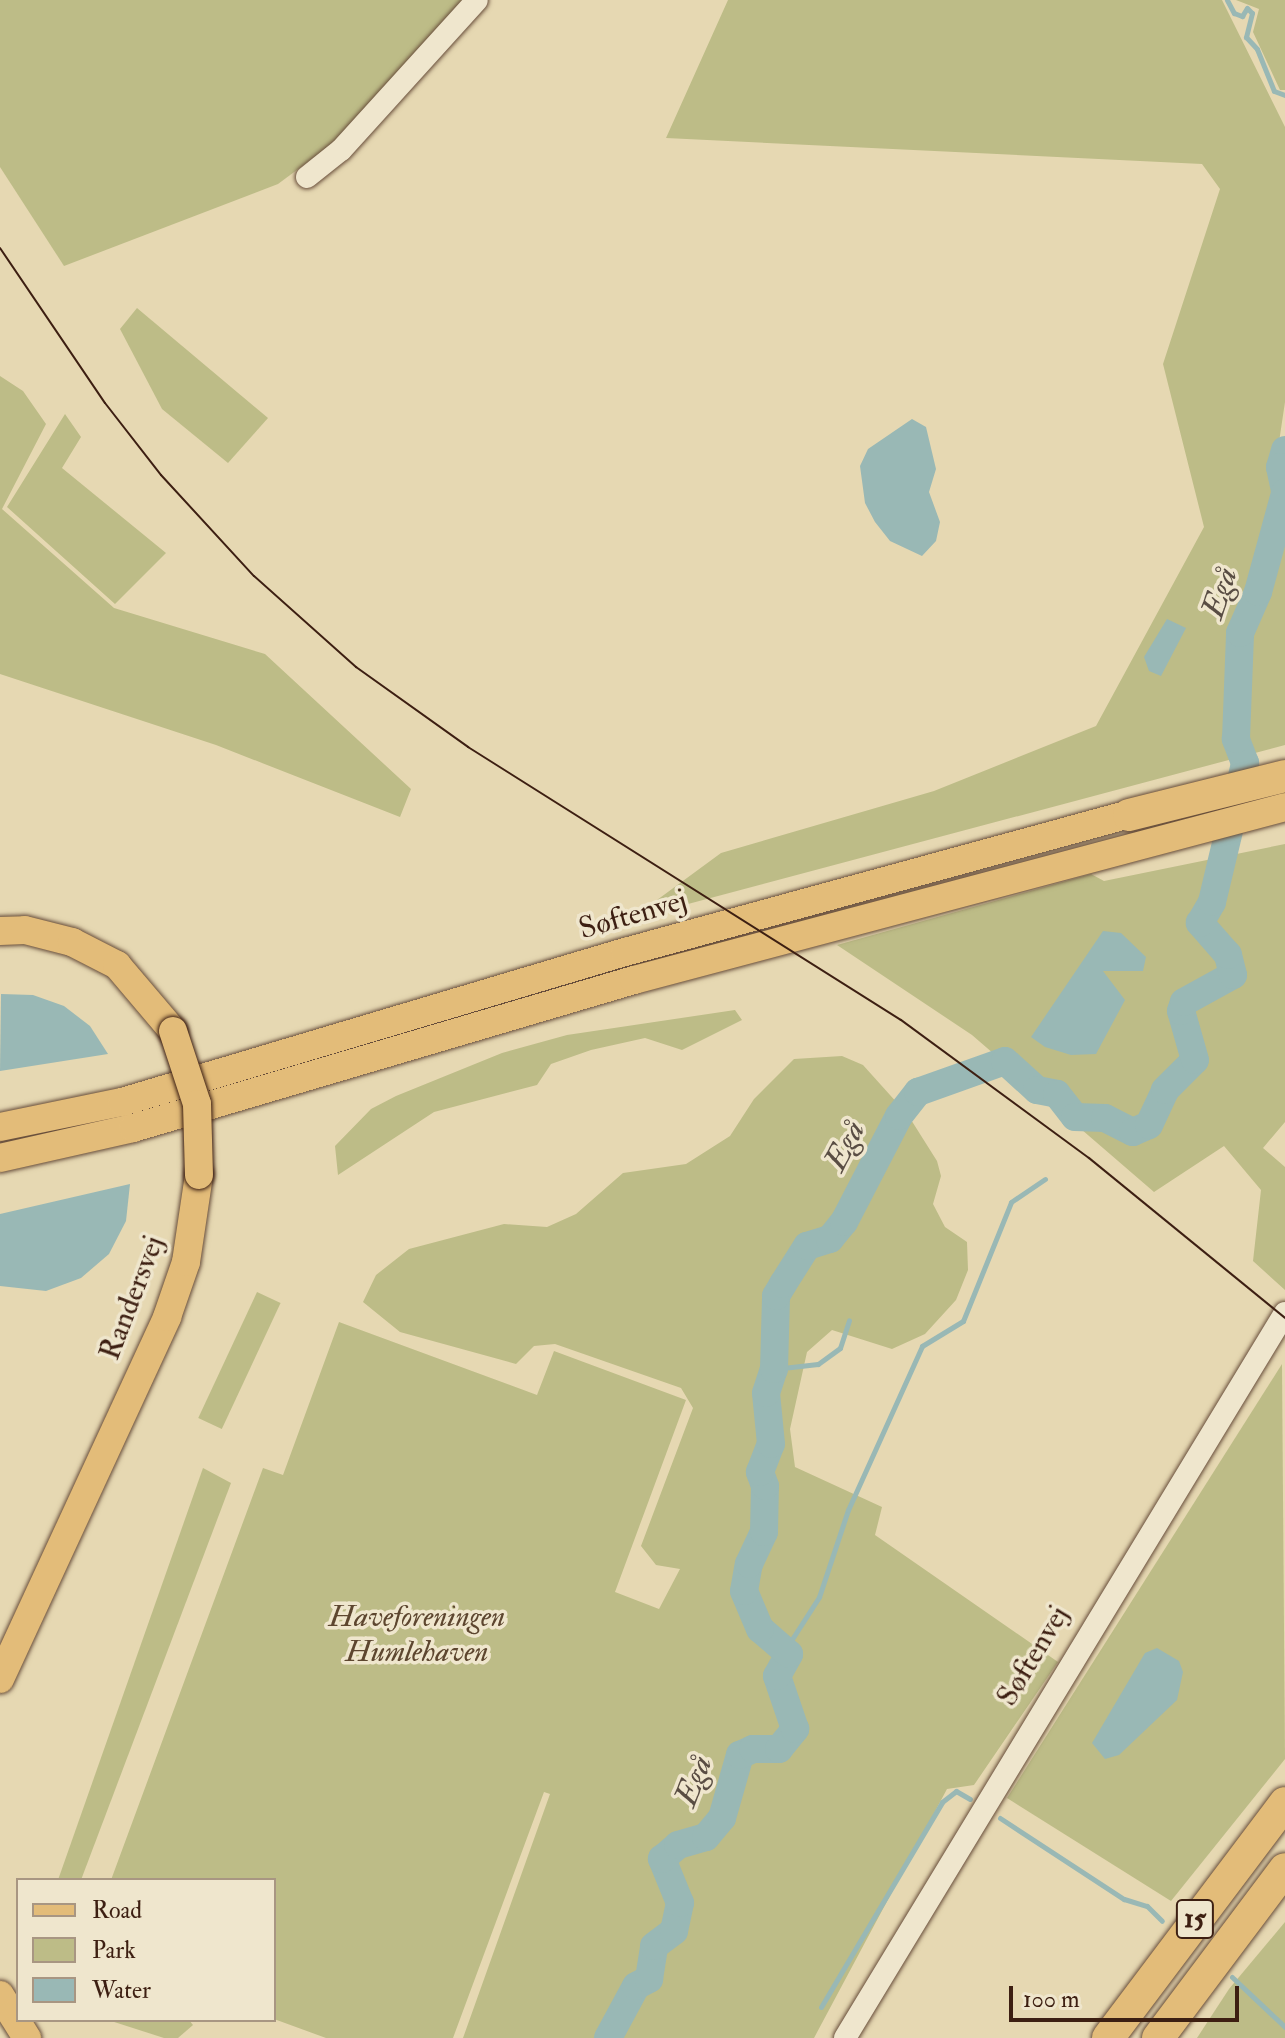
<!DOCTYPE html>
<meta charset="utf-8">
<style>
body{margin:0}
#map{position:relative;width:1285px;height:2038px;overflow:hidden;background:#e6d8b2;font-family:"IM FELL Double Pica",serif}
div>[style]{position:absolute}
.green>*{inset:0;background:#bdbc87;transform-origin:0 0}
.water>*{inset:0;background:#99b8b5}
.stream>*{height:5px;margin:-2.5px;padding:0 2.5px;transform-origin:2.5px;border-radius:2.5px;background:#99b8b5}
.river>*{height:28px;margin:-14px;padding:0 14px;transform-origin:14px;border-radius:14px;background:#99b8b5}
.roads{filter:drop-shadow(0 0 2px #674d3a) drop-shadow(0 0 2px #674d3a)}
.minor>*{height:22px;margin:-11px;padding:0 11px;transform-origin:11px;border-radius:11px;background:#efe6cd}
.major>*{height:28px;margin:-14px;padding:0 14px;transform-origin:14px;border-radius:14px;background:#e3bc79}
.highway>*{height:32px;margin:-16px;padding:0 16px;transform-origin:16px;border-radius:16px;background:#e3bc79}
.tram>*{height:2px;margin:-1px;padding:0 1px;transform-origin:1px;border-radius:1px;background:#3d1f12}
.bridges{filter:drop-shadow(0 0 2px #3d1f12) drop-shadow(0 0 2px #3d1f12)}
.major-bridge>*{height:28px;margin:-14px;padding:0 14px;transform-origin:14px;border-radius:14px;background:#e3bc79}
span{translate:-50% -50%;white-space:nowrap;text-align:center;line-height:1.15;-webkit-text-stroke:7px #efe6cd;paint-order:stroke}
.shield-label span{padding:2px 6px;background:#efe6cd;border:2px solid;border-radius:6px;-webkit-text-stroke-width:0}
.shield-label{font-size:28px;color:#3d1f12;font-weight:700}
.street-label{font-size:30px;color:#3d1f12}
.park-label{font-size:30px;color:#5d462f;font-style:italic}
.water-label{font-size:32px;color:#594d43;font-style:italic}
.legend{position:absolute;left:16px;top:1878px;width:260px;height:144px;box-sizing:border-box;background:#efe6cd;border:2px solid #a89682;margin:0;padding:10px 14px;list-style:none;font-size:24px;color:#3d1f12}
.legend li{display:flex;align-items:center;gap:16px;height:40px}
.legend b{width:40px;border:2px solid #a89682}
.scale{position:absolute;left:1009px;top:1986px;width:230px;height:36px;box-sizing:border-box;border:4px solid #3d1f12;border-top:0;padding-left:10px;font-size:24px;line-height:28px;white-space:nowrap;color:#3d1f12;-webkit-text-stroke:6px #efe6cd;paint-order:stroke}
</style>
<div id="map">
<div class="green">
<div style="clip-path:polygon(0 0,462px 0,340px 138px,278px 184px,64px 266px,0 167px)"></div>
<div style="clip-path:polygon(728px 0,1222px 0,1285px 127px,1285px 402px,1275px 469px,1280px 489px,1252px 594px,1236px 623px,1230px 716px,1243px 714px,1246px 626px,1285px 512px,1285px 745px,673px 908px,657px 900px,721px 853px,934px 791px,1096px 726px,1204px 527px,1163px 364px,1220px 189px,1202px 164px,666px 138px)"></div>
<div style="clip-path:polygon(1236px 0,1285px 0,1285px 90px,1280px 90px,1253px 32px,1259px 9px)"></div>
<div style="clip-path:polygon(137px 308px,268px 418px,228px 463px,162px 409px,120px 329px)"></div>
<div style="clip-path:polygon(0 376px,23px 391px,46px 424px,2px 509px,114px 608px,265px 654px,411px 789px,400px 817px,216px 745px,0 674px)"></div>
<div style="clip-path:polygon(65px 414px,81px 437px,62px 468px,166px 553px,115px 604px,7px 507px)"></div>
<div style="clip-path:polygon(1285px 844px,1285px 1122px,1263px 1148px,1285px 1167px,1285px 1290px,1253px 1261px,1261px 1190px,1224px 1146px,1154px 1192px,972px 1035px,837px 945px,1091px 874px,1104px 881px)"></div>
<div style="clip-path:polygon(735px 1010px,742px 1020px,682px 1050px,645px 1038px,591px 1050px,551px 1064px,537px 1085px,434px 1112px,338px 1175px,335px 1146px,371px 1109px,396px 1096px,502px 1053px,567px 1035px)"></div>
<div style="clip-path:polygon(842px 1056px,863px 1065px,908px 1115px,937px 1161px,941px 1176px,933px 1204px,945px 1227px,967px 1242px,968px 1270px,956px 1300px,925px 1334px,892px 1349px,832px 1330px,807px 1352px,790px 1429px,795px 1467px,882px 1507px,875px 1535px,1058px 1662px,974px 1785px,947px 1789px,814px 2038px,463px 2038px,550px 1794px,544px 1792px,453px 2038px,326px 2038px,274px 2019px,274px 1880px,111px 1880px,263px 1468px,283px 1475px,339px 1322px,537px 1395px,554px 1351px,686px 1400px,615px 1592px,659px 1609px,680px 1569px,656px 1565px,641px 1546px,693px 1408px,681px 1388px,555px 1344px,534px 1346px,516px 1364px,400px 1332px,363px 1302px,376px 1275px,409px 1249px,504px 1224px,547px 1227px,576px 1214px,623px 1173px,686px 1164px,730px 1136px,754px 1099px,794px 1059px)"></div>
<div style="left:257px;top:1292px;width:26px;height:139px;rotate:25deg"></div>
<div style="clip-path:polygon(1282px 1364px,1285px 1759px,1171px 1901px,1007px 1798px)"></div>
<div style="clip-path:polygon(203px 1468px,231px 1483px,81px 1880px,58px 1880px)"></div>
<div style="clip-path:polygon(1285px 1922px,1285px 2038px,1197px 2038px,1229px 1989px)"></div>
<div style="clip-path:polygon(108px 2020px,189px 2020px,193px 2025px,178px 2038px,164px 2038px)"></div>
</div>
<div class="water">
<div style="clip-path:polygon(912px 419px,926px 427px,936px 469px,929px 492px,940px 522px,936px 541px,922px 556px,890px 541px,875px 522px,865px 503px,860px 466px,868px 449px)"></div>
<div style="clip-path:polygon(1167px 619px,1186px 628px,1161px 676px,1149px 671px,1144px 657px)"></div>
<div style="clip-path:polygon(1103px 931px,1121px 933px,1146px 957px,1143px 971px,1103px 971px,1125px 1000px,1096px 1054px,1071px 1055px,1045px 1047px,1031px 1037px)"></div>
<div style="clip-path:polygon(1px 994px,33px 995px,64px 1006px,90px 1026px,108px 1054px,0 1071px)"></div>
<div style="clip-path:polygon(130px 1184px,126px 1221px,109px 1254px,81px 1278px,46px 1291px,0 1286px,0 1214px)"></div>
<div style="clip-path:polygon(1157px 1648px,1179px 1661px,1183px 1672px,1177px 1700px,1119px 1755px,1105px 1759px,1092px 1743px,1145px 1653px)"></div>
</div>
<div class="stream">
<div style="left:1227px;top:0;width:15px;rotate:62deg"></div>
<div style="left:1234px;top:13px;width:9px;rotate:21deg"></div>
<div style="left:1242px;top:16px;width:9px;rotate:-58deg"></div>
<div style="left:1247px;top:8px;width:7px;rotate:45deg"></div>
<div style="left:1252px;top:13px;width:25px;rotate:104deg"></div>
<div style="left:1246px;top:37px;width:16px;rotate:47deg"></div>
<div style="left:1257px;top:49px;width:45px;rotate:68deg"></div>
<div style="left:1274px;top:91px;width:12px;rotate:20deg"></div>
<div style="left:774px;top:1369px;width:44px;rotate:-6.5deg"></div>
<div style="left:818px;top:1364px;width:27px;rotate:-36deg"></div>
<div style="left:840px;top:1348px;width:29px;rotate:-72deg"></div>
<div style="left:785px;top:1650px;width:63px;rotate:-57.3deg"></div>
<div style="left:819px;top:1597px;width:92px;rotate:-71.6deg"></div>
<div style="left:848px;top:1510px;width:180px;rotate:-65.7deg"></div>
<div style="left:922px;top:1346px;width:48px;rotate:-31.4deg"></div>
<div style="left:963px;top:1321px;width:128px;rotate:-68deg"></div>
<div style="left:1011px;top:1202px;width:41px;rotate:-34.1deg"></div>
<div style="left:1000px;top:1818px;width:148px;rotate:33.2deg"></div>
<div style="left:1124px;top:1899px;width:24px;rotate:17deg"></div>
<div style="left:1147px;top:1906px;width:21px;rotate:45deg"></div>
<div style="left:1232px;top:1977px;width:73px;rotate:43.3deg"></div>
<div style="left:821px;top:2007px;width:238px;rotate:-59.4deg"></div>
<div style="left:942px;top:1802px;width:18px;rotate:-38deg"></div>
<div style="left:956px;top:1791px;width:16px;rotate:30deg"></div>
</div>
<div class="river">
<div style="left:1285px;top:450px;width:18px;rotate:106deg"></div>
<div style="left:1280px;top:467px;width:24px;rotate:78deg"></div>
<div style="left:608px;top:2038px;width:59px;rotate:-61.7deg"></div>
<div style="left:636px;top:1986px;width:15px;rotate:-28deg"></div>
<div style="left:649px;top:1979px;width:33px;rotate:-81deg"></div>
<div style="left:654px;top:1946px;width:25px;rotate:-37deg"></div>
<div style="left:674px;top:1931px;width:29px;rotate:-78deg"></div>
<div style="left:680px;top:1903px;width:48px;rotate:-112.2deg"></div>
<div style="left:662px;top:1859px;width:21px;rotate:-41deg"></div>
<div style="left:678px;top:1845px;width:29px;rotate:-16deg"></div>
<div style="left:706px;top:1837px;width:25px;rotate:-50deg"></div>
<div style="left:722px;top:1818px;width:66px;rotate:-74.1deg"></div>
<div style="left:740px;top:1755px;width:14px;rotate:-25deg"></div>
<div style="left:753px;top:1749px;width:26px"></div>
<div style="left:779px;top:1749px;width:26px;rotate:-51deg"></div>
<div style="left:795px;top:1729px;width:56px;rotate:-108.8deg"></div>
<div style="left:777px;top:1676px;width:25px;rotate:-61deg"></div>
<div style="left:789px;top:1654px;width:38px;rotate:-139deg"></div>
<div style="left:760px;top:1629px;width:41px;rotate:-112.8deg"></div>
<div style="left:744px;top:1591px;width:27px;rotate:-80deg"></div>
<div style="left:749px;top:1564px;width:35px;rotate:-65deg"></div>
<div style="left:764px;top:1532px;width:46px;rotate:-88.8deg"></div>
<div style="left:765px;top:1486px;width:15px;rotate:-110deg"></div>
<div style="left:760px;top:1472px;width:30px;rotate:-69deg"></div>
<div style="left:771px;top:1444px;width:51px;rotate:-95.6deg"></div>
<div style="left:766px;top:1393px;width:25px;rotate:-72deg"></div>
<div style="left:774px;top:1369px;width:73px;rotate:-88.4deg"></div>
<div style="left:776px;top:1296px;width:14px;rotate:-60deg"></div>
<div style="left:783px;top:1284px;width:45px;rotate:-57.7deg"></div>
<div style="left:807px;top:1246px;width:24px;rotate:-17deg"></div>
<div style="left:830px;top:1239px;width:22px;rotate:-51deg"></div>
<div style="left:844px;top:1222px;width:119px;rotate:-62.6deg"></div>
<div style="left:899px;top:1116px;width:31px;rotate:-52deg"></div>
<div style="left:918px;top:1092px;width:92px;rotate:-19.6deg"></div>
<div style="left:1005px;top:1061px;width:43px;rotate:42.2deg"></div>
<div style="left:1037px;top:1090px;width:20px;rotate:11deg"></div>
<div style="left:1057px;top:1094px;width:29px;rotate:52deg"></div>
<div style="left:1075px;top:1117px;width:30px;rotate:2deg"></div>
<div style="left:1105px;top:1118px;width:31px;rotate:27deg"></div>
<div style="left:1133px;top:1132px;width:17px;rotate:-24deg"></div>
<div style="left:1149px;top:1125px;width:38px;rotate:-65deg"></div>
<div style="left:1165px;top:1090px;width:42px;rotate:-45deg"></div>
<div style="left:1195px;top:1060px;width:51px;rotate:-105.9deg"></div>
<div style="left:1181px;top:1011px;width:9px;rotate:-72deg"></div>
<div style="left:1184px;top:1002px;width:56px;rotate:-28.9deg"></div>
<div style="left:1233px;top:975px;width:21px;rotate:-104deg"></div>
<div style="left:1228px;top:955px;width:43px;rotate:-131.2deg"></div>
<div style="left:1200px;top:923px;width:24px;rotate:-60deg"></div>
<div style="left:1212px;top:902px;width:143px;rotate:-76.6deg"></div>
<div style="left:1245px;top:763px;width:26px;rotate:-111deg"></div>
<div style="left:1236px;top:739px;width:106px;rotate:-87.8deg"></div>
<div style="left:1240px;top:633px;width:45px;rotate:-66.3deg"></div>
<div style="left:1258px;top:592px;width:103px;rotate:-74.7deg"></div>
</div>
<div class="roads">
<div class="minor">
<div style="left:307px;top:177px;width:43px;rotate:-38.5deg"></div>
<div style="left:341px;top:150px;width:202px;rotate:-47.8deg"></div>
<div style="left:845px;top:2038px;width:848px;rotate:-58.75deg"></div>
</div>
<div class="major">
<div style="left:0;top:931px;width:25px;rotate:-2deg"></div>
<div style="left:25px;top:930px;width:49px;rotate:14.3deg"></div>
<div style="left:72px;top:942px;width:51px;rotate:27.1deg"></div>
<div style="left:117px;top:965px;width:87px;rotate:49.7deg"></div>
<div style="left:0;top:1127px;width:125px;rotate:-11.6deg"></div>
<div style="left:122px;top:1102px;width:525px;rotate:-16.61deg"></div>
<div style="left:625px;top:952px;width:542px;rotate:-15.29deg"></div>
<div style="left:0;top:1158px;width:136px;rotate:-12.7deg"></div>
<div style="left:133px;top:1128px;width:522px;rotate:-16.46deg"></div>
<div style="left:634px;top:980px;width:674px;rotate:-14.88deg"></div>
<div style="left:0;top:1679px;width:399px;rotate:-65.2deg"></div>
<div style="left:167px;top:1317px;width:58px;rotate:-70.9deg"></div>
<div style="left:186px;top:1262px;width:88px;rotate:-81.5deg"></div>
<div style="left:0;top:1995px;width:51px;rotate:57.9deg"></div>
</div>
<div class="highway">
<div style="left:1129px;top:815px;width:161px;rotate:-14deg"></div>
<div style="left:1108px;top:2038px;width:294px;rotate:-53deg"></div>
<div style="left:1158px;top:2038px;width:211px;rotate:-53.1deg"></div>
</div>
</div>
<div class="tram">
<div style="left:0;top:248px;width:187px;rotate:55.9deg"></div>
<div style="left:105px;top:403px;width:91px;rotate:52.1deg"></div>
<div style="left:161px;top:475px;width:137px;rotate:47.4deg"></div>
<div style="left:254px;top:576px;width:137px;rotate:41.7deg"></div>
<div style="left:356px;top:667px;width:138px;rotate:35.5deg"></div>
<div style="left:468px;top:747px;width:512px;rotate:32.23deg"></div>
<div style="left:901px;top:1020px;width:233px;rotate:36.3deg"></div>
<div style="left:1089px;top:1158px;width:253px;rotate:39.2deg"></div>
</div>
<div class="bridges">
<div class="major-bridge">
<div style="left:173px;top:1031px;width:77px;rotate:71.8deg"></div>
<div style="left:197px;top:1104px;width:71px;rotate:88.4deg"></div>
</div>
</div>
<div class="shield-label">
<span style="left:1195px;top:1919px">15</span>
</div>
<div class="street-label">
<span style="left:633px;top:915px;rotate:-16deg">Søftenvej</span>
<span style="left:132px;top:1298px;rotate:-69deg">Randersvej</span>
<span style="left:1033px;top:1656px;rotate:-59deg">Søftenvej</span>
</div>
<div class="park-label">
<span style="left:417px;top:1634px">Haveforeningen<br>Humlehaven</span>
</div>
<div class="water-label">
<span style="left:1220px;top:593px;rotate:-72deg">Egå</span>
<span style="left:845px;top:1146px;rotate:-63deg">Egå</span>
<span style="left:694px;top:1781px;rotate:-69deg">Egå</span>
</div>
<ul class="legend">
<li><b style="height:10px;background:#e3bc79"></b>Road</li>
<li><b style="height:22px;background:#bdbc87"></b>Park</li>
<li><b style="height:22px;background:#99b8b5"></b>Water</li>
</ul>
<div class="scale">100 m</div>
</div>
